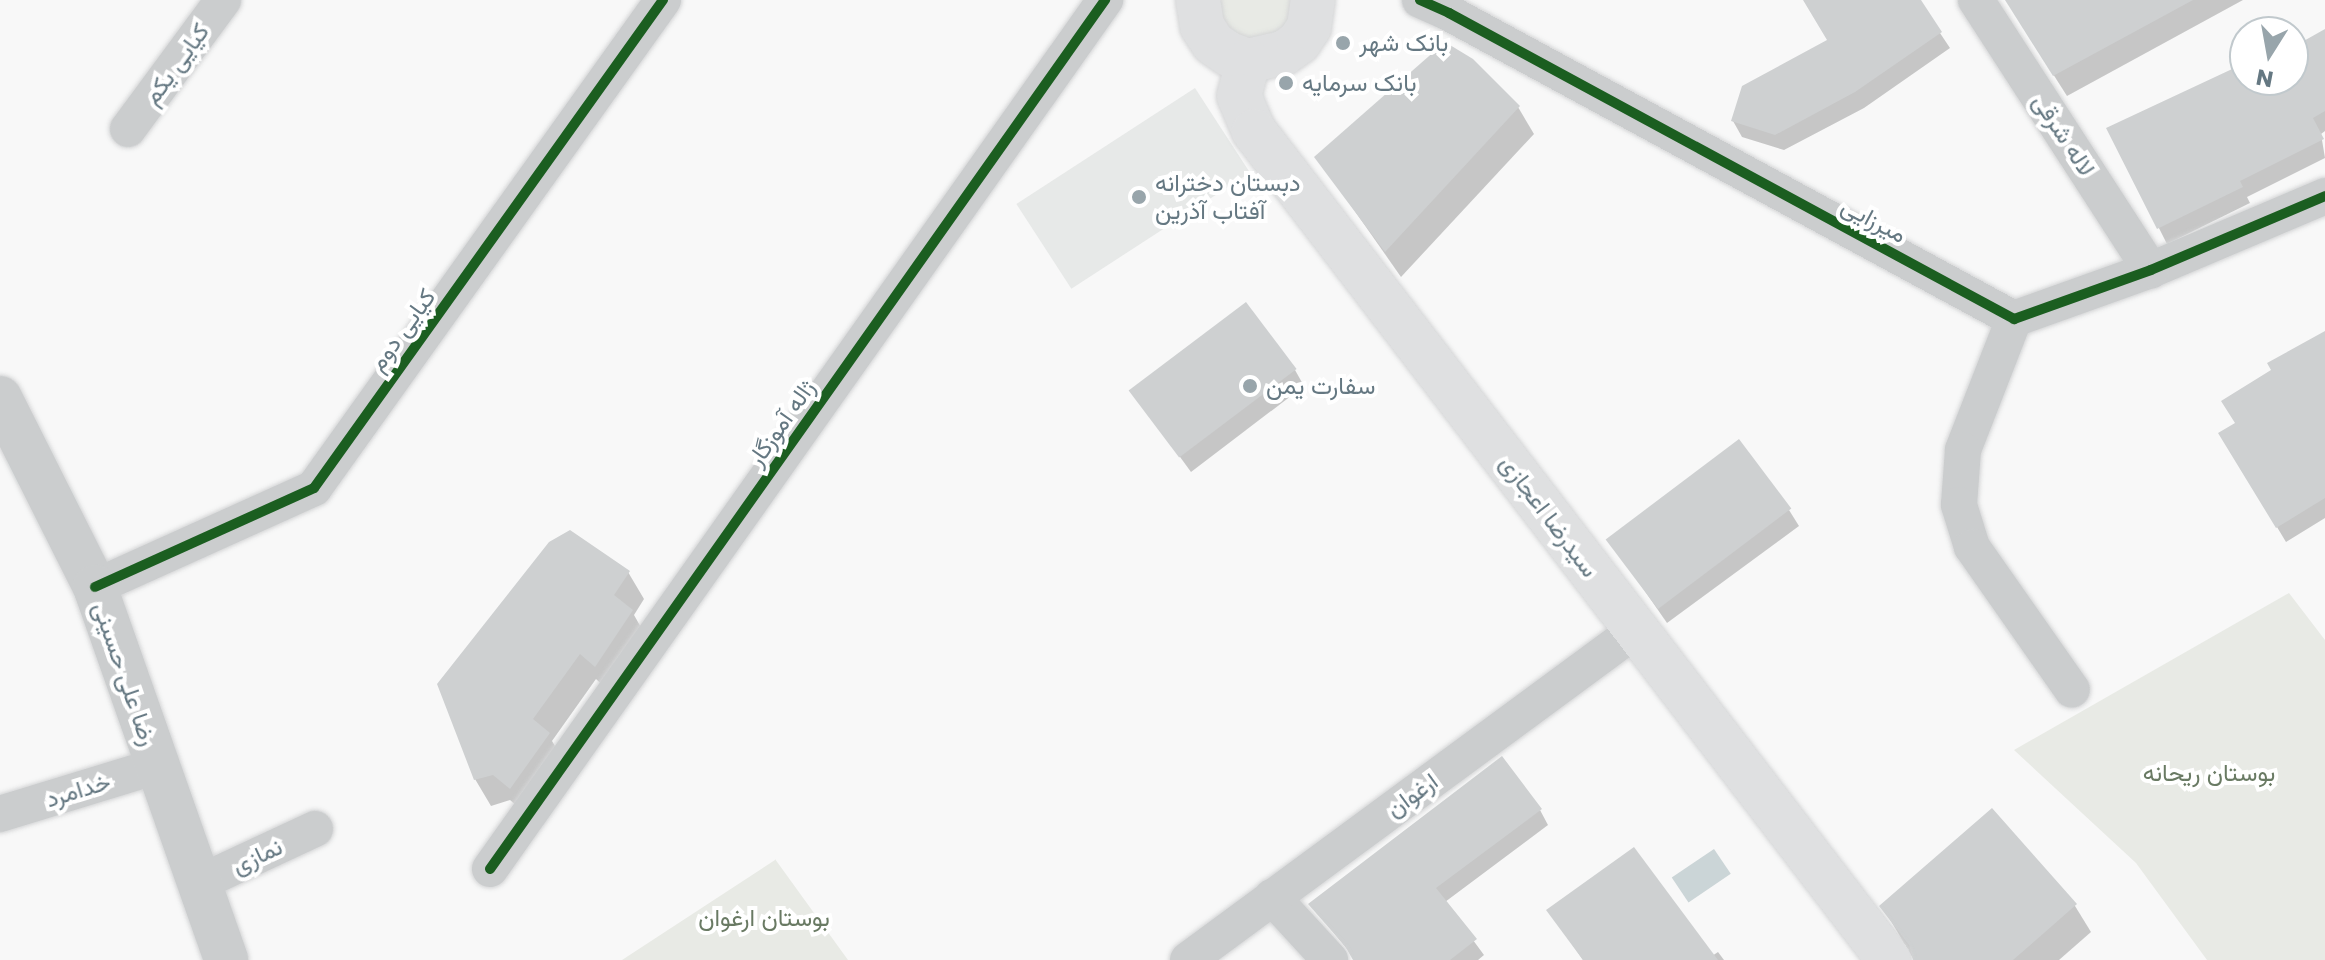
<!DOCTYPE html>
<meta charset="utf-8">
<style>
body{margin:0}
#map{position:relative;width:2325px;height:960px;overflow:hidden;background:#f8f8f8;font-family:Poppins,Vazirmatn,sans-serif}
div>[style]{position:absolute}
.built>*{inset:0;background:#e7e9e8;transform-origin:0 0}
.green>*{inset:0;background:#e8eae5}
.water>*{inset:0;background:#cbd5d7;transform-origin:0 0}
.shadow>*{inset:0;background:#0003}
.building>*{inset:0;background:#ced0d1;transform-origin:0 0}
.roads{filter:drop-shadow(0 0 2px #d4d5d6) drop-shadow(0 0 2px #d4d5d6)}
.minor>*{height:36px;margin:-18px;padding:0 18px;transform-origin:18px;border-radius:18px;background:#cbcdce}
.tertiary>*{height:44px;margin:-22px;padding:0 22px;transform-origin:22px;border-radius:22px;background:#cbcdce}
.secondary>*{height:44px;margin:-22px;padding:0 22px;transform-origin:22px;border-radius:22px;background:#dfe0e1}
.cycleway>*{height:10px;margin:-5px;padding:0 5px;transform-origin:5px;border-radius:5px;background:#1b5e20}
.dots>*{width:22px;height:22px;translate:-50% -50%;box-sizing:border-box;border:4px solid #fff;border-radius:50%}
span{translate:-50% -50%;white-space:nowrap;text-align:center;line-height:1.15;-webkit-text-stroke:8px #fff;paint-order:stroke}
.poi-label{font-size:24px;color:#657882}
.left{translate:0 -50%;text-align:left}
.street-label{font-size:24px;color:#657882}
.park-label{font-size:24px;color:#697a63}
.north{position:absolute;left:2229px;top:16px;width:80px;height:80px;box-sizing:border-box;background:#fff;border:2px solid #c1c9cd;border-radius:50%;rotate:191deg;font-size:22px;font-weight:700;line-height:32px;text-align:center;color:#657882}
.north::after{content:'';display:block;margin:auto;width:28px;height:36px;background:#98a5ab;clip-path:polygon(50% 0,100% 100%,50% 72%,0 100%)}
</style>
<div id="map">
<div class="built">
<div style="left:1195px;top:88px;width:101px;height:213px;rotate:57deg"></div>
</div>
<div class="green">
<div style="clip-path:polygon(1206px 0,1301px 0,1292px 32px,1235px 47px)"></div>
<div style="clip-path:polygon(2289px 593px,2325px 640px,2325px 960px,2207px 960px,2136px 863px,2014px 750px)"></div>
<div style="clip-path:polygon(775px 859px,848px 960px,622px 960px,775px 860px)"></div>
</div>
<div class="water">
<div style="left:1714px;top:849px;width:30px;height:51px;rotate:56deg"></div>
</div>
<div class="shadow">
<div style="clip-path:polygon(1805px 0,1918px 0,1950px 48px,1864px 108px,1784px 150px,1742px 137px,1733px 121px,1830px 40px)"></div>
<div style="clip-path:polygon(2006px 0,2243px 0,2067px 96px)"></div>
<div style="clip-path:polygon(2325px 31px,2325px 131px,2321px 134px,2325px 158px,2247px 197px,2250px 203px,2167px 244px,2109px 129px,2245px 66px,2245px 80px,2293px 80px,2293px 49px)"></div>
<div style="clip-path:polygon(1518px 107px,1534px 134px,1401px 277px,1317px 157px)"></div>
<div style="clip-path:polygon(2325px 333px,2325px 518px,2286px 542px,2221px 434px,2237px 424px,2274px 371px)"></div>
<div style="clip-path:polygon(1295px 370px,1304px 386px,1191px 472px,1132px 391px)"></div>
<div style="clip-path:polygon(1789px 510px,1799px 526px,1667px 623px,1608px 538px)"></div>
<div style="clip-path:polygon(628px 572px,644px 599px,634px 615px,647px 638px,610px 692px,596px 679px,552px 741px,564px 761px,526px 814px,510px 800px,491px 806px,475px 779px)"></div>
<div style="clip-path:polygon(1540px 810px,1548px 825px,1445px 902px,1484px 955px,1478px 960px,1356px 960px,1311px 905px)"></div>
<div style="clip-path:polygon(1992px 811px,2075px 906px,2091px 932px,2059px 960px,1914px 960px,1882px 906px)"></div>
<div style="clip-path:polygon(1549px 911px,1712px 956px,1718px 952px,1724px 960px,1583px 960px)"></div>
</div>
<div class="building">
<div style="clip-path:polygon(1803px 0,1921px 0,1942px 32px,1855px 92px,1775px 135px,1731px 121px,1742px 86px,1827px 40px)"></div>
<div style="clip-path:polygon(2005px 0,2193px 0,2053px 76px)"></div>
<div style="clip-path:polygon(2325px 29px,2325px 111px,2313px 118px,2324px 139px,2240px 181px,2243px 187px,2157px 229px,2106px 128px,2245px 63px,2245px 80px,2293px 80px,2293px 47px)"></div>
<div style="clip-path:polygon(1445px 42px,1473px 59px,1520px 106px,1385px 252px,1314px 157px)"></div>
<div style="left:1246px;top:302px;width:84px;height:147px;rotate:53deg"></div>
<div style="clip-path:polygon(2325px 331px,2325px 498px,2276px 528px,2218px 433px,2235px 423px,2221px 401px,2271px 370px,2267px 363px)"></div>
<div style="left:1739px;top:439px;width:87px;height:167px;rotate:53deg"></div>
<div style="clip-path:polygon(570px 530px,630px 571px,614px 595px,633px 610px,595px 667px,580px 654px,533px 719px,550px 733px,510px 789px,493px 775px,474px 780px,437px 684px,549px 542px)"></div>
<div style="clip-path:polygon(1502px 756px,1542px 809px,1436px 888px,1477px 939px,1450px 960px,1353px 960px,1345px 946px,1308px 904px)"></div>
<div style="clip-path:polygon(1992px 808px,2077px 904px,2013px 960px,1913px 960px,1909px 945px,1879px 906px)"></div>
<div style="clip-path:polygon(1634px 847px,1718px 960px,1583px 960px,1546px 910px)"></div>
</div>
<div class="roads">
<div class="minor">
<div style="left:1420px;top:0;width:32px;rotate:24deg"></div>
<div style="left:1449px;top:13px;width:643px;rotate:28.44deg"></div>
<div style="left:2014px;top:319px;width:145px;rotate:-19.7deg"></div>
<div style="left:2151px;top:270px;width:189px;rotate:-23deg"></div>
<div style="left:1976px;top:0;width:322px;rotate:57.1deg"></div>
<div style="left:128px;top:129px;width:160px;rotate:-53.6deg"></div>
<div style="left:2014px;top:319px;width:141px;rotate:111.3deg"></div>
<div style="left:1963px;top:450px;width:55px;rotate:94.2deg"></div>
<div style="left:1959px;top:505px;width:44px;rotate:72.8deg"></div>
<div style="left:1972px;top:547px;width:174px;rotate:55deg"></div>
<div style="left:95px;top:587px;width:240px;rotate:-24.3deg"></div>
<div style="left:314px;top:488px;width:600px;rotate:-54.43deg"></div>
<div style="left:0;top:814px;width:164px;rotate:-17deg"></div>
<div style="left:490px;top:869px;width:1065px;rotate:-54.71deg"></div>
<div style="left:199px;top:883px;width:128px;rotate:-25deg"></div>
<div style="left:1272px;top:897px;width:86px;rotate:47.4deg"></div>
<div style="left:1188px;top:960px;width:556px;rotate:-36.38deg"></div>
</div>
<div class="tertiary">
<div style="left:0;top:398px;width:212px;rotate:63.3deg"></div>
<div style="left:95px;top:587px;width:395px;rotate:70.6deg"></div>
</div>
<div class="secondary">
<div style="left:1198px;top:0;width:26px;rotate:81deg"></div>
<div style="left:1202px;top:26px;width:20px;rotate:57deg"></div>
<div style="left:1213px;top:43px;width:19px;rotate:35deg"></div>
<div style="left:1229px;top:54px;width:20px;rotate:20deg"></div>
<div style="left:1248px;top:61px;width:37px;rotate:-13deg"></div>
<div style="left:1284px;top:53px;width:19px;rotate:-36deg"></div>
<div style="left:1299px;top:42px;width:18px;rotate:-56deg"></div>
<div style="left:1309px;top:27px;width:27px;rotate:-82deg"></div>
<div style="left:1248px;top:61px;width:36px;rotate:104deg"></div>
<div style="left:1239px;top:96px;width:38px;rotate:67deg"></div>
<div style="left:1254px;top:131px;width:1044px;rotate:52.55deg"></div>
</div>
</div>
<div class="cycleway">
<div style="left:1420px;top:0;width:32px;rotate:24deg"></div>
<div style="left:1449px;top:13px;width:643px;rotate:28.44deg"></div>
<div style="left:2014px;top:319px;width:145px;rotate:-19.7deg"></div>
<div style="left:2151px;top:270px;width:189px;rotate:-23deg"></div>
<div style="left:95px;top:587px;width:240px;rotate:-24.3deg"></div>
<div style="left:314px;top:488px;width:600px;rotate:-54.43deg"></div>
<div style="left:490px;top:869px;width:1065px;rotate:-54.71deg"></div>
</div>
<div class="dots">
<div style="left:1343px;top:43px;background:#98a5ab"></div>
<div style="left:1286px;top:83px;background:#98a5ab"></div>
<div style="left:1139px;top:197px;background:#98a5ab"></div>
<div style="left:1250px;top:386px;background:#98a5ab"></div>
</div>
<div class="poi-label">
<span class="left" style="left:1359px;top:43px">بانک شهر</span>
<span class="left" style="left:1302px;top:83px">بانک سرمایه</span>
<span class="left" style="left:1155px;top:197px">دبستان دخترانه<br>آفتاب آذرین</span>
<span class="left" style="left:1266px;top:386px">سفارت یمن</span>
</div>
<div class="street-label">
<span style="left:176px;top:64px;rotate:-54deg">کیایی یکم</span>
<span style="left:2064px;top:135px;rotate:57deg">لاله شرقی</span>
<span style="left:1874px;top:220px;rotate:28deg">میرزایی</span>
<span style="left:402px;top:330px;rotate:-54deg">کیایی دوم</span>
<span style="left:781px;top:423px;rotate:-55deg">ژاله آموزگار</span>
<span style="left:1549px;top:516px;rotate:53deg">سیدرضا اعجازی</span>
<span style="left:125px;top:674px;rotate:71deg">رضا علی حسینی</span>
<span style="left:78px;top:790px;rotate:-17deg">خدامرد</span>
<span style="left:1412px;top:795px;rotate:-36deg">ارغوان</span>
<span style="left:257px;top:856px;rotate:-25deg">نمازی</span>
</div>
<div class="park-label">
<span style="left:2209px;top:773px">بوستان ریحانه</span>
<span style="left:764px;top:918px">بوستان ارغوان</span>
</div>
<div class="north">N</div>
</div>
